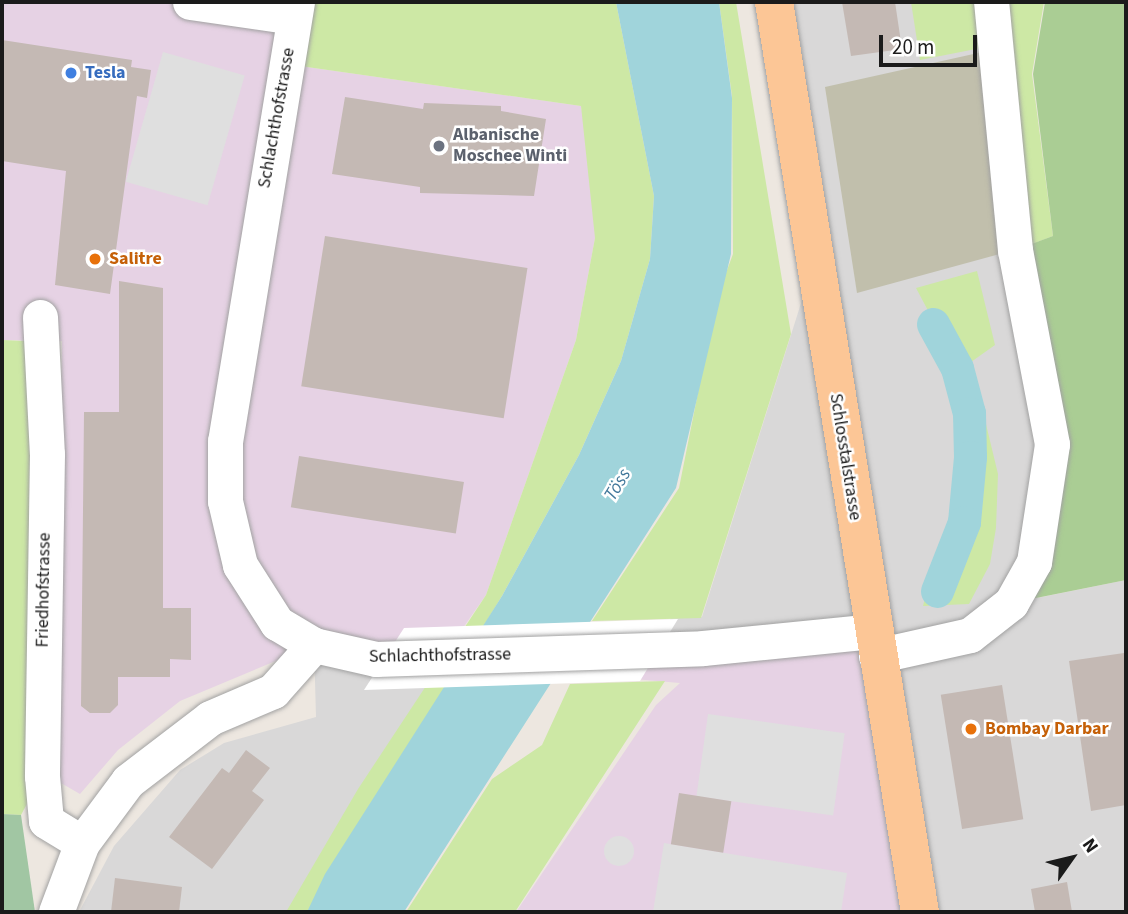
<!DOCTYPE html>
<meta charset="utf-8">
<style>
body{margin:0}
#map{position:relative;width:1128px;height:914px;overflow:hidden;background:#ede7e0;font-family:"Source Sans 3",sans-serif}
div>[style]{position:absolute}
.residential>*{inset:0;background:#d9d8d8}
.industrial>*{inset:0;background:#e6d2e4}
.construction>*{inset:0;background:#c1bfac}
.grass>*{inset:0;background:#cde8a5}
.forest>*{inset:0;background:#aacd94}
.cemetery>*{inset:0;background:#a1c6a3}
.parking>*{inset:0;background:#dfdfdf;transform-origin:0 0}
.round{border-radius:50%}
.water>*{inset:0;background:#a0d4db}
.pier>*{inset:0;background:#fff}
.canal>*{height:33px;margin:-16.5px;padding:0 16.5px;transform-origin:16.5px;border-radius:16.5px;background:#a0d4db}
.building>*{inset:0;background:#c4b9b4;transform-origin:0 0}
.roads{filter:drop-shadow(0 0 2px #a2a2a2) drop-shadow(0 0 2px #a2a2a2)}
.minor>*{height:35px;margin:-17.5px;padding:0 17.5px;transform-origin:17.5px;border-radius:17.5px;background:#fff}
.major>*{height:38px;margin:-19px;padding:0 19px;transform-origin:19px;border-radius:19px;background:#fcc696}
.dots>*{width:19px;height:19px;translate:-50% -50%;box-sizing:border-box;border:4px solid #fff;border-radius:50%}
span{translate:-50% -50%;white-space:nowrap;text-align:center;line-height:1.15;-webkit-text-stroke:5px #fff;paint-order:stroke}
.shop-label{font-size:18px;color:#366cbe;font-weight:700}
.left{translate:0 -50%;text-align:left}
.street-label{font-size:18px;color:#1b1b1b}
.worship-label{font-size:18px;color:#5b616d;font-weight:700}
.food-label{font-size:18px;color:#c56008;font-weight:700}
.water-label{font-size:19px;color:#42789b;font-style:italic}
.frame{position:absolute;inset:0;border:4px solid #1b1b1b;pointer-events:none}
.north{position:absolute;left:1037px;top:823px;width:70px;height:70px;-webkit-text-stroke:5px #fff;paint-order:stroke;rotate:56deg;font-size:19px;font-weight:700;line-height:28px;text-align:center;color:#1b1b1b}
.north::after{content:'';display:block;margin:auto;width:24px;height:32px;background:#1b1b1b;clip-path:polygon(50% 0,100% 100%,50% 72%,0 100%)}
.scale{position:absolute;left:879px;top:35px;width:98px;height:32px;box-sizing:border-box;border:4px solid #1b1b1b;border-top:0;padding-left:9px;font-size:21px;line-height:24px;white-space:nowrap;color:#1b1b1b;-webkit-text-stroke:5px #fff;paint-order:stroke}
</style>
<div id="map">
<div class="residential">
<div style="clip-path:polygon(774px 2px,984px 2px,1047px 439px,1008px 604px,1126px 580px,1126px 912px,917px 912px,653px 649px,671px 618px,702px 617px,814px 262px)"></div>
<div style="clip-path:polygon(314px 645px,456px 666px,307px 912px,79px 912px,114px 846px,180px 770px,224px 743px,316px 717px)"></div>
</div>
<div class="industrial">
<div style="clip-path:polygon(2px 2px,297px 2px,286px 64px,581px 106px,594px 179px,595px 238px,576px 340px,486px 595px,442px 658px,314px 645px,180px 701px,118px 750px,80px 794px,54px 779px,62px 341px,2px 340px)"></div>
<div style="clip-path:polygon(872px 631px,917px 912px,516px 912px,656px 705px,680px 683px,634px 679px,653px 649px)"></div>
</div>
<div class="construction">
<div style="clip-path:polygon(987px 51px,1007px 252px,857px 293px,825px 87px)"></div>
</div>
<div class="grass">
<div style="clip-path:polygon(297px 2px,616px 2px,654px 196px,650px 259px,621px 361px,579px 455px,502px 596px,307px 912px,286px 912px,358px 789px,486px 595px,576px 340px,595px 238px,581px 106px,286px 64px)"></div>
<div style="clip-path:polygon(719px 2px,736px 2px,791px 334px,701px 618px,592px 621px,679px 488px,717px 297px,733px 254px,732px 96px)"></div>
<div style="clip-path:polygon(911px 2px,983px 2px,986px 47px,920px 60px)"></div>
<div style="clip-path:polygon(998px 2px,1044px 2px,1032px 74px,1053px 236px,1019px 249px)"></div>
<div style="clip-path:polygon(977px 271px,995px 345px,971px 362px,998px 474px,996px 528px,990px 564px,969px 604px,923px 606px,927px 590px,940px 592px,966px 523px,970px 415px,958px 367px,916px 288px)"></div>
<div style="clip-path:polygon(2px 340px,46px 342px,42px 776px,21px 815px,2px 814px)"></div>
<div style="clip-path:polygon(665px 681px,515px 912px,406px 912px,492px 779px,542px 745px,570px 684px)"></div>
</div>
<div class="forest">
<div style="clip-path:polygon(1045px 2px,1126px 2px,1126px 580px,1011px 603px,1052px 444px,1015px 250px,1053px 236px,1033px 74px)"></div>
</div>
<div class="cemetery">
<div style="clip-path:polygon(2px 814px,21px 815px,35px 912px,2px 912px)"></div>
</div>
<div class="parking">
<div style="left:163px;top:52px;width:85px;height:135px;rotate:16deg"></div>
<div style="left:708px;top:714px;width:138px;height:83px;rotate:8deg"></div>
<div class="round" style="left:604px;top:836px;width:30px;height:30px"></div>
<div style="clip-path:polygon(664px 843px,847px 873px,841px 912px,653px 912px)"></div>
</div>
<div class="water">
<div style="clip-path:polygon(616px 2px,719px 2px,732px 98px,731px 254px,676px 488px,404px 912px,307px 912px,325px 874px,502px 596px,579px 455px,621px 361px,650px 259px,654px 196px)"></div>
</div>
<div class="pier">
<div style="clip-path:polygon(678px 619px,640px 681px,364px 690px,404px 628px)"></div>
</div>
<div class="canal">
<div style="left:933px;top:324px;width:50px;rotate:61.4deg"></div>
<div style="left:957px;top:368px;width:47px;rotate:75.1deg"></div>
<div style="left:969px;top:413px;width:44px;rotate:88.7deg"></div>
<div style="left:970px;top:457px;width:65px;rotate:95.3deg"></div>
<div style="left:964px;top:522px;width:74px;rotate:111.4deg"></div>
</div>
<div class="building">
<div style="clip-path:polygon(842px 2px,895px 2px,902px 49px,851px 56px)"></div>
<div style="clip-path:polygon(2px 40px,132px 60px,131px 67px,151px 70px,147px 98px,137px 96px,110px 294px,55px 285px,66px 171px,2px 161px)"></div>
<div style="clip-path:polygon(345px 97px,423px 109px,424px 103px,501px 106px,501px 111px,546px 119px,534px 196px,420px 193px,420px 187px,332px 174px)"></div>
<div style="left:325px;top:236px;width:205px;height:152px;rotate:9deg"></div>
<div style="clip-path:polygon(119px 281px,163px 288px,163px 608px,191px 608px,191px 660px,170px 659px,170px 677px,118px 677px,118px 705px,110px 713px,90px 713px,81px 706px,84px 412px,119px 412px)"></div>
<div style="left:299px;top:456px;width:167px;height:52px;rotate:9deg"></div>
<div style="clip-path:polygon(1124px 653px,1126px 805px,1091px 811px,1069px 661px)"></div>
<div style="left:1002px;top:685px;width:136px;height:62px;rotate:81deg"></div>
<div style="clip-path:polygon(246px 750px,270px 768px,252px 791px,264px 800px,212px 869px,169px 837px,222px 768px,229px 773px)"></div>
<div style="left:679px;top:793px;width:53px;height:52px;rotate:9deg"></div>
<div style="clip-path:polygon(115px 878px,182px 887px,179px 912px,111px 912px)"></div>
<div style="clip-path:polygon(1067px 882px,1072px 912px,1035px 912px,1031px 889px)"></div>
</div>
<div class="roads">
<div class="minor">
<div style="left:190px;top:2px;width:105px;rotate:8.2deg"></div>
<div style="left:297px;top:2px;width:445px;rotate:99.3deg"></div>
<div style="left:225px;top:441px;width:60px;rotate:90deg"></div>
<div style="left:225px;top:501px;width:66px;rotate:76.8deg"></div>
<div style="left:240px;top:565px;width:69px;rotate:57.5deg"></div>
<div style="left:277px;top:623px;width:43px;rotate:30.7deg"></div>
<div style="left:314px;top:645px;width:64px;rotate:12.7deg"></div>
<div style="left:376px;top:659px;width:327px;rotate:-1.9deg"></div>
<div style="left:703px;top:648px;width:170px;rotate:-5.7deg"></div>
<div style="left:40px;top:317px;width:137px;rotate:87.1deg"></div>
<div style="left:47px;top:454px;width:322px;rotate:90.9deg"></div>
<div style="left:42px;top:776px;width:45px;rotate:84.9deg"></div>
<div style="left:46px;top:821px;width:42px;rotate:31.4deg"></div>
<div style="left:876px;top:656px;width:96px;rotate:-12.6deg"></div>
<div style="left:970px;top:635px;width:52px;rotate:-38deg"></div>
<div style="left:1011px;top:603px;width:47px;rotate:-60.7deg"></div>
<div style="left:1034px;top:562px;width:119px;rotate:-81.3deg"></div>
<div style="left:1052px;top:444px;width:197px;rotate:-100.8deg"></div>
<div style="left:1015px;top:250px;width:249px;rotate:-95.5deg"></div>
<div style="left:56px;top:912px;width:74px;rotate:-69.4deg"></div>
<div style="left:82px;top:843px;width:77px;rotate:-53.4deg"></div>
<div style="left:128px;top:781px;width:103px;rotate:-37.5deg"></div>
<div style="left:210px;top:718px;width:69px;rotate:-23.2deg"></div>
<div style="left:273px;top:691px;width:62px;rotate:-48.3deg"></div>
</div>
<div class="major">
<div style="left:774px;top:2px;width:922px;rotate:80.89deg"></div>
</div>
</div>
<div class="dots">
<div style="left:71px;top:73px;background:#3f7fe0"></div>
<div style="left:439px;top:146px;background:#6b7280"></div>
<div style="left:95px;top:259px;background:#e8710a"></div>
<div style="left:971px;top:729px;background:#e8710a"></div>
</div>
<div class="shop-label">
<span class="left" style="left:85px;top:73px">Tesla</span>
</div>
<div class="street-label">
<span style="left:277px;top:118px;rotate:-80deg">Schlachthofstrasse</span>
<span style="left:845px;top:457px;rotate:81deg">Schlosstalstrasse</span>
<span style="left:44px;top:590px;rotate:-89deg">Friedhofstrasse</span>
<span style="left:440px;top:656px;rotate:-1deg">Schlachthofstrasse</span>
</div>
<div class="worship-label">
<span class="left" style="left:453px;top:146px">Albanische<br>Moschee Winti</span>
</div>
<div class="food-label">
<span class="left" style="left:109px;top:259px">Salitre</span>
<span class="left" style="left:985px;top:729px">Bombay Darbar</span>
</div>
<div class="water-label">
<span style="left:618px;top:485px;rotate:-59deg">Töss</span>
</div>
<div class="frame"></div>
<div class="north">N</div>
<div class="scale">20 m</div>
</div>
